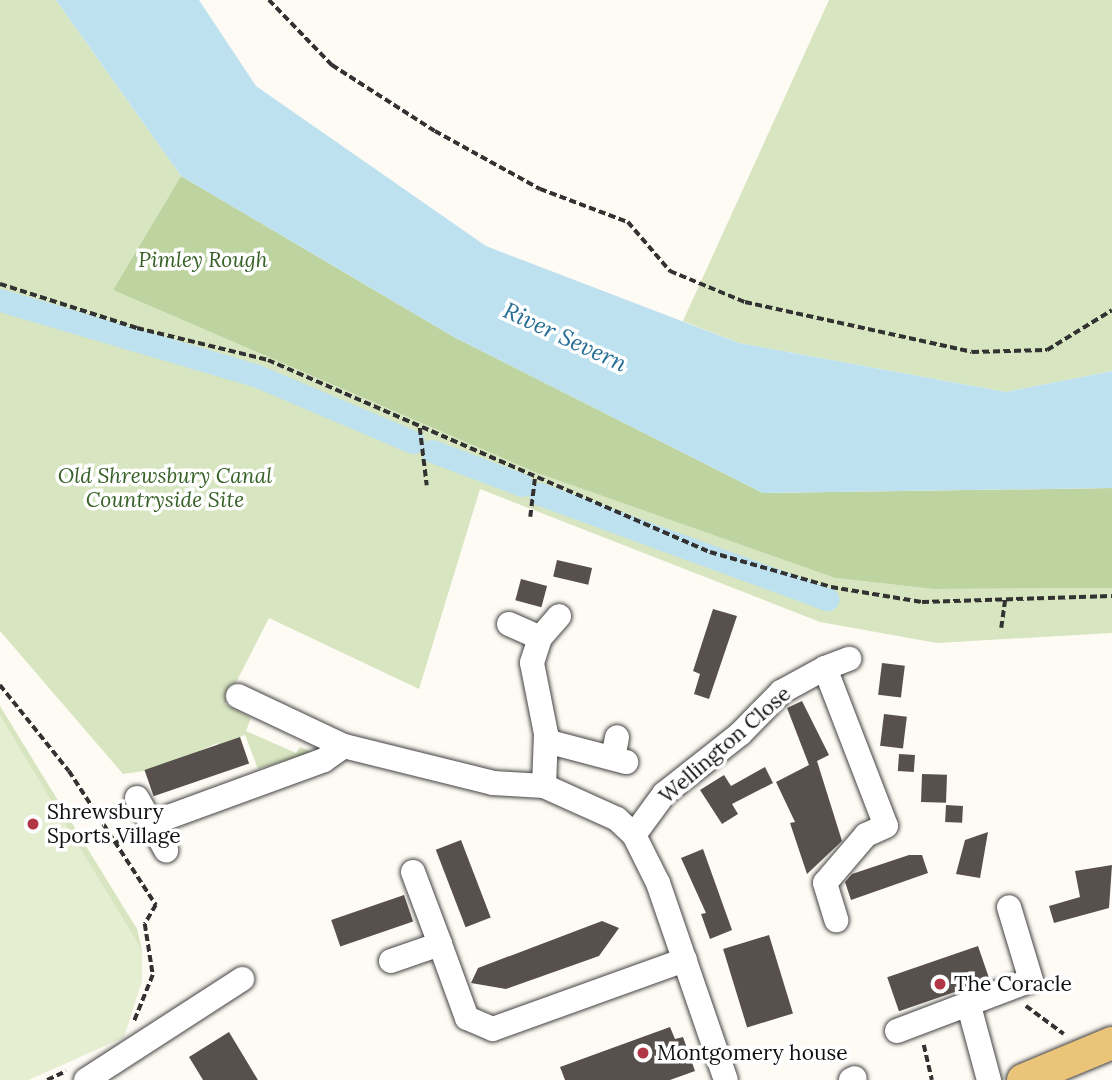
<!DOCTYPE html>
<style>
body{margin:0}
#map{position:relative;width:1112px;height:1080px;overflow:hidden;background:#fefbf4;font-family:Lora,serif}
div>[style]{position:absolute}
.green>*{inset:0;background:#d7e5c0}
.forest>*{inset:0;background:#bdd4a1}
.pitch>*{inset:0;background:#e6eed1}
.water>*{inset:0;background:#bee1f0}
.canal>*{height:23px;margin:-11.5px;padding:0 11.5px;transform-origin:11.5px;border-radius:11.5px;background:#bee1f0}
.building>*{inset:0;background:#57504d;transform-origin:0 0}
.path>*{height:3.5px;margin-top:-1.75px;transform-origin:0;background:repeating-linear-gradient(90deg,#323232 0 7px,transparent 0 10.5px)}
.roads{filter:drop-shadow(0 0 2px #434343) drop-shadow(0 0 2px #434343)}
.minor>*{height:24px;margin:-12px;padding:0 12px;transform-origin:12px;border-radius:12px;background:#fff}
.major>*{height:32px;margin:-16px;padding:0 16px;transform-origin:16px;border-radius:16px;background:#e9c479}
.dots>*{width:19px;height:19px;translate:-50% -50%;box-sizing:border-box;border:4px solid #fff;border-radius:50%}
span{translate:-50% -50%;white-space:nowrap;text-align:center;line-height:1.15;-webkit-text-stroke:7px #fff;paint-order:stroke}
.park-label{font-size:21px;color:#386127;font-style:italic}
.street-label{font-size:21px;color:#101010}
.poi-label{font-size:21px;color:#101010}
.left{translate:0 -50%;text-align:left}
.water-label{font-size:23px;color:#266e95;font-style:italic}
</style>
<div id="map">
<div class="green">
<div style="clip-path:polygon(0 0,56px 0,181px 176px,113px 290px,537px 473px,835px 578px,933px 589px,1112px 588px,1112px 633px,937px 643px,820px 622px,480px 489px,419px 689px,269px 618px,225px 704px,251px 718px,246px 731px,296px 753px,300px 747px,312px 752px,258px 769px,245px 735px,223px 743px,231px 767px,226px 769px,217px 743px,163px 768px,123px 774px,0 631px)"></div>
<div style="clip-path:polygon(829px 0,1112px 0,1112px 371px,1006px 392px,739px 343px,683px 321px)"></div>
<div style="clip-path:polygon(0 706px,137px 929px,142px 950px,142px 980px,124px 1037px,28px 1080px,134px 941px,0 716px)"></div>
</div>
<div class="forest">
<div style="clip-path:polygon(181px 176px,454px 337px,763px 493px,1112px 488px,1112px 588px,933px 589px,835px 578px,537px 473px,113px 290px)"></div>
</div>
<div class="pitch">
<div style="clip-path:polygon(0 716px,142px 950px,142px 980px,124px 1037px,28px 1080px,0 1080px)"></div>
</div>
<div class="water">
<div style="clip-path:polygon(56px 0,199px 0,256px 86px,486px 246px,739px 343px,1006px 392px,1112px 371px,1112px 488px,763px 493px,454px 337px,181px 176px)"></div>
</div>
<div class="canal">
<div style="left:0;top:300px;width:266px;rotate:16.4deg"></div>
<div style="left:255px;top:375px;width:172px;rotate:23deg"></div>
<div style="left:432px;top:451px;width:96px;rotate:20.7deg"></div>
<div style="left:540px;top:494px;width:306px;rotate:20.1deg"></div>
</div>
<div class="building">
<div style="left:557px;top:560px;width:36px;height:17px;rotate:13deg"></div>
<div style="left:521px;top:579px;width:27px;height:22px;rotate:15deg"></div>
<div style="clip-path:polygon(713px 609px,737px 616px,709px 699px,694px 694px,700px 674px,693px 671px)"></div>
<div style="left:882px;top:663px;width:23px;height:32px;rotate:7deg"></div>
<div style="clip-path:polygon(802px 701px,829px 755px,817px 761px,842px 841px,807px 874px,790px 823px,795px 822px,776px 782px,809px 765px,787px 708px)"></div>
<div style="left:884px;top:714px;width:23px;height:32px;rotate:7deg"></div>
<div style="left:240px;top:737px;width:28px;height:101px;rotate:71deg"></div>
<div style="left:899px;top:754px;width:16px;height:17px;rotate:4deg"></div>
<div style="clip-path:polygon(765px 767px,773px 783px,732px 804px,738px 814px,722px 824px,700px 790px,724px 775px,731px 786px)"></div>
<div style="left:922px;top:774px;width:25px;height:28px;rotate:2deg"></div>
<div style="left:946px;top:805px;width:17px;height:17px;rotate:3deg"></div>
<div style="clip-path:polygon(988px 832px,980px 878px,956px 874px,965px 840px)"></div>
<div style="left:461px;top:840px;width:83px;height:27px;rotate:69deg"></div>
<div style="clip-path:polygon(703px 849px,732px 930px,710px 939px,701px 914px,706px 913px,681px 858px)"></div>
<div style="clip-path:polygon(909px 855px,922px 855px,928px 873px,851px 900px,845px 882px,852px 874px)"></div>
<div style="clip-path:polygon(1112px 865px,1109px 908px,1054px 923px,1049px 906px,1080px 897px,1075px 871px)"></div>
<div style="left:404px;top:895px;width:28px;height:77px;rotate:71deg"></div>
<div style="clip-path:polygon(602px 921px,619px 928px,599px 956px,506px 989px,471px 983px,478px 968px)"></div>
<div style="left:769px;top:935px;width:82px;height:48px;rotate:73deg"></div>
<div style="left:978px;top:946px;width:36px;height:96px;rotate:71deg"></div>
<div style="clip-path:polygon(670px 1027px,675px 1039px,683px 1037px,695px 1071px,670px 1080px,565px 1080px,560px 1067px)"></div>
<div style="clip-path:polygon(229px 1032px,258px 1080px,203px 1080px,189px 1057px)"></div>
</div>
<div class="path">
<div style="left:269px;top:0;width:91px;rotate:45.9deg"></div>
<div style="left:332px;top:65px;width:122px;rotate:32.7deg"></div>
<div style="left:435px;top:131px;width:120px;rotate:28.9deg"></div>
<div style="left:540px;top:189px;width:94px;rotate:20.6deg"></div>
<div style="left:628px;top:222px;width:65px;rotate:49.4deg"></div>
<div style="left:670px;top:271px;width:81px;rotate:22.5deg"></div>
<div style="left:745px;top:302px;width:232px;rotate:12.4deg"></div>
<div style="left:972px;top:352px;width:75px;rotate:-1.5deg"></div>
<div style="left:1047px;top:350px;width:76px;rotate:-31.6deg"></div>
<div style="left:0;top:284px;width:144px;rotate:17.8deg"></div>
<div style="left:137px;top:328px;width:135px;rotate:13.7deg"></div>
<div style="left:268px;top:360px;width:482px;rotate:23.5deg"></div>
<div style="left:710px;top:552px;width:126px;rotate:16.1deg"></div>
<div style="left:831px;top:587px;width:92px;rotate:9.4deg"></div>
<div style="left:922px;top:602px;width:190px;rotate:-1.8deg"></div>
<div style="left:420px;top:428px;width:58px;rotate:83.1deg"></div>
<div style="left:530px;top:517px;width:38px;rotate:-83deg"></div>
<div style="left:1001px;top:628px;width:28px;rotate:-82deg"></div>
<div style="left:0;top:685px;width:110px;rotate:51.3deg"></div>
<div style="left:69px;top:771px;width:160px;rotate:57deg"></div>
<div style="left:156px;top:905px;width:22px;rotate:120deg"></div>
<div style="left:145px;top:924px;width:52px;rotate:81.1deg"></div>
<div style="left:153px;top:975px;width:51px;rotate:112deg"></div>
<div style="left:115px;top:843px;width:19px;rotate:-28deg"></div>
<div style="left:1026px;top:1006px;width:47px;rotate:36.4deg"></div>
<div style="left:924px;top:1045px;width:36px;rotate:77deg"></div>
<div style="left:47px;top:1080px;width:21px;rotate:-25deg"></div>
</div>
<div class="roads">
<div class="minor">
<div style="left:509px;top:624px;width:34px;rotate:24deg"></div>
<div style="left:540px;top:638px;width:26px;rotate:108deg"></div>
<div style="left:532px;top:663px;width:72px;rotate:78.8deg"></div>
<div style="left:546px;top:734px;width:52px;rotate:92.2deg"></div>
<div style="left:540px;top:638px;width:29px;rotate:-49deg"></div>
<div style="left:825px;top:668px;width:26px;rotate:-21deg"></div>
<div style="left:238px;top:696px;width:117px;rotate:25.3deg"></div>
<div style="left:344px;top:746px;width:154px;rotate:13.9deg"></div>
<div style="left:493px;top:783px;width:51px;rotate:3.4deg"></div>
<div style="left:544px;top:786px;width:80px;rotate:24.3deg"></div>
<div style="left:617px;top:819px;width:23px;rotate:43deg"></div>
<div style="left:634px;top:835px;width:54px;rotate:63.4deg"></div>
<div style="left:658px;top:883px;width:208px;rotate:71deg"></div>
<div style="left:546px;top:741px;width:83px;rotate:14.7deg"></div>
<div style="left:613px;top:758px;width:21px;rotate:-79deg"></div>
<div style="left:137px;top:798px;width:60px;rotate:60.9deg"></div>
<div style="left:152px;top:823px;width:183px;rotate:-20.1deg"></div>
<div style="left:324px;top:760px;width:24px;rotate:-35deg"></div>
<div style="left:634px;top:835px;width:51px;rotate:-53.8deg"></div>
<div style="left:664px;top:794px;width:97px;rotate:-38.3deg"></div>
<div style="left:740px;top:734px;width:59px;rotate:-45.7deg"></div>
<div style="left:781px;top:692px;width:50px;rotate:-28.6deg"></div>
<div style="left:825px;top:668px;width:169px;rotate:68.9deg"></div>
<div style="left:886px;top:826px;width:22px;rotate:156deg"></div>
<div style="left:866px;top:835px;width:63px;rotate:130.5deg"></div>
<div style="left:825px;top:883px;width:39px;rotate:73deg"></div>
<div style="left:413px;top:872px;width:77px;rotate:69.4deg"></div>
<div style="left:391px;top:961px;width:52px;rotate:-19.1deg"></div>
<div style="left:440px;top:944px;width:79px;rotate:70deg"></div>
<div style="left:467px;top:1018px;width:28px;rotate:23deg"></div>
<div style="left:493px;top:1029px;width:204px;rotate:-19.8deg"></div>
<div style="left:969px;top:1006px;width:77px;rotate:74.9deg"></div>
<div style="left:897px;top:1031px;width:143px;rotate:-20.8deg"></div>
<div style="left:1031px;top:980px;width:76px;rotate:-106.8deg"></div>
<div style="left:86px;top:1080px;width:186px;rotate:-32.9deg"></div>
<div style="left:851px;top:1080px;width:4px;rotate:-27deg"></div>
</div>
<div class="major">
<div style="left:1023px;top:1080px;width:96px;rotate:-22.6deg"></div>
</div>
</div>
<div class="dots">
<div style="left:33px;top:824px;background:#b13747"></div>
<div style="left:940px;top:984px;background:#b13747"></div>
<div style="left:643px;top:1053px;background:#b13747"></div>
</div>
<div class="park-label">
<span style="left:203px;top:260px">Pimley Rough</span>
<span style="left:165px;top:488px">Old Shrewsbury Canal<br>Countryside Site</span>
</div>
<div class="street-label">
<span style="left:725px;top:745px;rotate:-41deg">Wellington Close</span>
</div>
<div class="poi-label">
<span class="left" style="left:47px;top:824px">Shrewsbury<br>Sports Village</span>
<span class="left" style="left:954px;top:984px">The Coracle</span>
<span class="left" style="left:657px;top:1053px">Montgomery house</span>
</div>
<div class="water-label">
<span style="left:565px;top:337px;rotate:25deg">River Severn</span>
</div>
</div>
